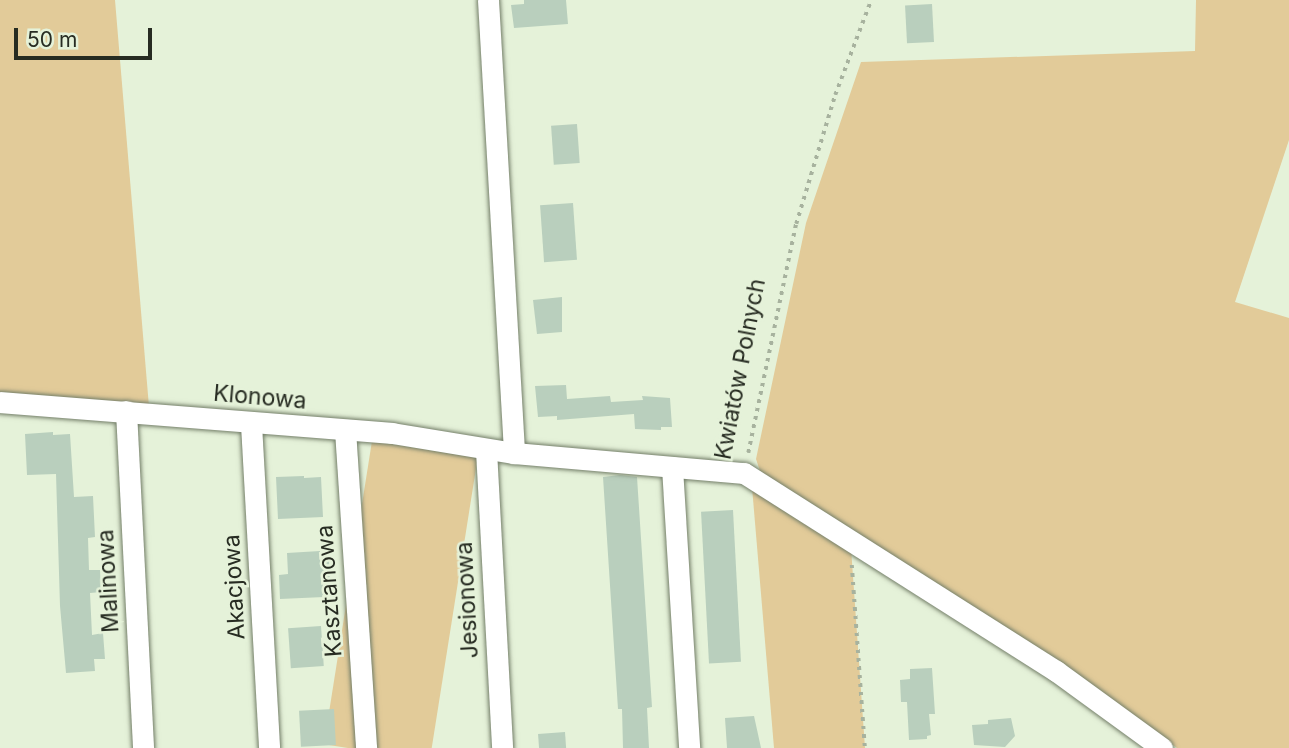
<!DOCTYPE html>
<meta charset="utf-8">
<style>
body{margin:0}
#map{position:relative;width:1289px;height:748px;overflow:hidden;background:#e5f2d9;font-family:Inter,sans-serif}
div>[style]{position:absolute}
.green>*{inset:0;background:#e2cb99;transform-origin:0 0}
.building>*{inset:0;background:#b9cfbd;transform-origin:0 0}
.path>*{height:3.5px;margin-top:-1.75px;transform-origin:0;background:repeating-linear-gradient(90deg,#a7b29e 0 3.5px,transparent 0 8.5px)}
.roads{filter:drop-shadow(0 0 2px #747f69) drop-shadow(0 0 2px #747f69)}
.minor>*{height:21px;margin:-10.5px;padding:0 10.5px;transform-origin:10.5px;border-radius:10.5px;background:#fff}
span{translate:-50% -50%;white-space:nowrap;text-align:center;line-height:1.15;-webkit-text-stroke:5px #e5f2d9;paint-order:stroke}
.street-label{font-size:23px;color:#272c22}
.scale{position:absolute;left:14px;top:28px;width:138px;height:32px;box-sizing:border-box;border:4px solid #272c22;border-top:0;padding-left:9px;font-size:21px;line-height:24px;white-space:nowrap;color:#272c22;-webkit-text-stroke:5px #e5f2d9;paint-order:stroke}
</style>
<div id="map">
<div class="green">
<div style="clip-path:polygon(0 0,115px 0,149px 407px,0 392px)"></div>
<div style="clip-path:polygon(1196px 0,1289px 0,1289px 140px,1235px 302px,1289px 318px,1289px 748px,1177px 748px,1060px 664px,760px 471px,756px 459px,806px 223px,861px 62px,1195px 51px)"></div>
<div style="left:372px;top:441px;width:107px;height:307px;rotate:9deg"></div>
<div style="clip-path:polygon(752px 487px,851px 548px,865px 748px,774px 748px)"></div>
</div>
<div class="building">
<div style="clip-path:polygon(524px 0,566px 0,568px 24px,514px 28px,511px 5px,524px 4px)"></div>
<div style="left:932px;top:4px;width:38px;height:27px;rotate:87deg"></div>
<div style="left:577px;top:124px;width:39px;height:26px;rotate:86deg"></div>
<div style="left:573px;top:203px;width:57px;height:33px;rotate:86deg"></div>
<div style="clip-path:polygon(562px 297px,562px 332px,537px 334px,533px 300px)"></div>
<div style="clip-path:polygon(566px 385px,567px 399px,610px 396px,611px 402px,643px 400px,642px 396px,670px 398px,672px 427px,661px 427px,661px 430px,635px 429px,634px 414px,557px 420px,557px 416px,538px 417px,535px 386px)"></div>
<div style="clip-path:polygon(53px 432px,53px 435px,70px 434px,74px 497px,93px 496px,95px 537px,88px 538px,89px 570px,100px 570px,101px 592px,90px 593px,92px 635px,103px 633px,105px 659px,94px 659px,95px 671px,66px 673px,60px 606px,56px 474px,27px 475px,25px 434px)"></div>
<div style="clip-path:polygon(620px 475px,637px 477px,652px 707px,647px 708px,649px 748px,623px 748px,622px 709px,618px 709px,603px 477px)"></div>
<div style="clip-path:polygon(304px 476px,304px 478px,321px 477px,323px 517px,278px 519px,276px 477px)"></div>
<div style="left:733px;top:510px;width:152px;height:32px;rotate:87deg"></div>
<div style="clip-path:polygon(320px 551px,320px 561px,329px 561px,330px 583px,323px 583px,324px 597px,280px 599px,279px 575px,288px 574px,287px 553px)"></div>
<div style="left:321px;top:626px;width:40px;height:33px;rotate:86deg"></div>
<div style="clip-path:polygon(932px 668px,935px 714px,929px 714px,931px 735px,927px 736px,927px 739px,909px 740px,907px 702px,901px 702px,900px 680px,910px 679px,910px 669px)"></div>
<div style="left:334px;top:709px;width:36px;height:35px;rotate:87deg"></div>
<div style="clip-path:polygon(754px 716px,761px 748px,727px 748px,725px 718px)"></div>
<div style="clip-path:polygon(1011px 718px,1015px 736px,1005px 747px,974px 745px,972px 725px,988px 724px,988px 720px)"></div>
<div style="left:565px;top:732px;width:16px;height:27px;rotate:86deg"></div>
</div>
<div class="path">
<div style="left:748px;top:453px;width:234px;rotate:-78.2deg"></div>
<div style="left:796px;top:224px;width:135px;rotate:-73.2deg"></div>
<div style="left:835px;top:95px;width:102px;rotate:-69.2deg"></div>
<div style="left:852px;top:565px;width:183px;rotate:85.9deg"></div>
</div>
<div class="roads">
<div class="minor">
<div style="left:488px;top:0;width:454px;rotate:86.7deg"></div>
<div style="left:0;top:402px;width:393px;rotate:4.5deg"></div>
<div style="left:392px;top:433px;width:124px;rotate:9.3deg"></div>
<div style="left:514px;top:453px;width:231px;rotate:5deg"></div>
<div style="left:744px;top:473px;width:370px;rotate:32.4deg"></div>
<div style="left:1056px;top:671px;width:131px;rotate:36deg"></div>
<div style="left:126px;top:411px;width:337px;rotate:87.1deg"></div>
<div style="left:251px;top:424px;width:324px;rotate:86.8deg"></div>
<div style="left:345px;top:430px;width:319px;rotate:86.2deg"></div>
<div style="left:486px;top:450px;width:298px;rotate:86.9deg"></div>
<div style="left:672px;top:467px;width:282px;rotate:86.5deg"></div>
</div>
</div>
<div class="street-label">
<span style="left:740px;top:369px;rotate:-79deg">Kwiatów Polnych</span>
<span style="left:260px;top:397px;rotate:5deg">Klonowa</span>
<span style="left:108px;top:581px;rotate:-93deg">Malinowa</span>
<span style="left:234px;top:587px;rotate:-93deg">Akacjowa</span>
<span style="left:329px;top:591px;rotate:-94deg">Kasztanowa</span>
<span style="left:467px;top:600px;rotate:-93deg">Jesionowa</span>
</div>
<div class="scale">50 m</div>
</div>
